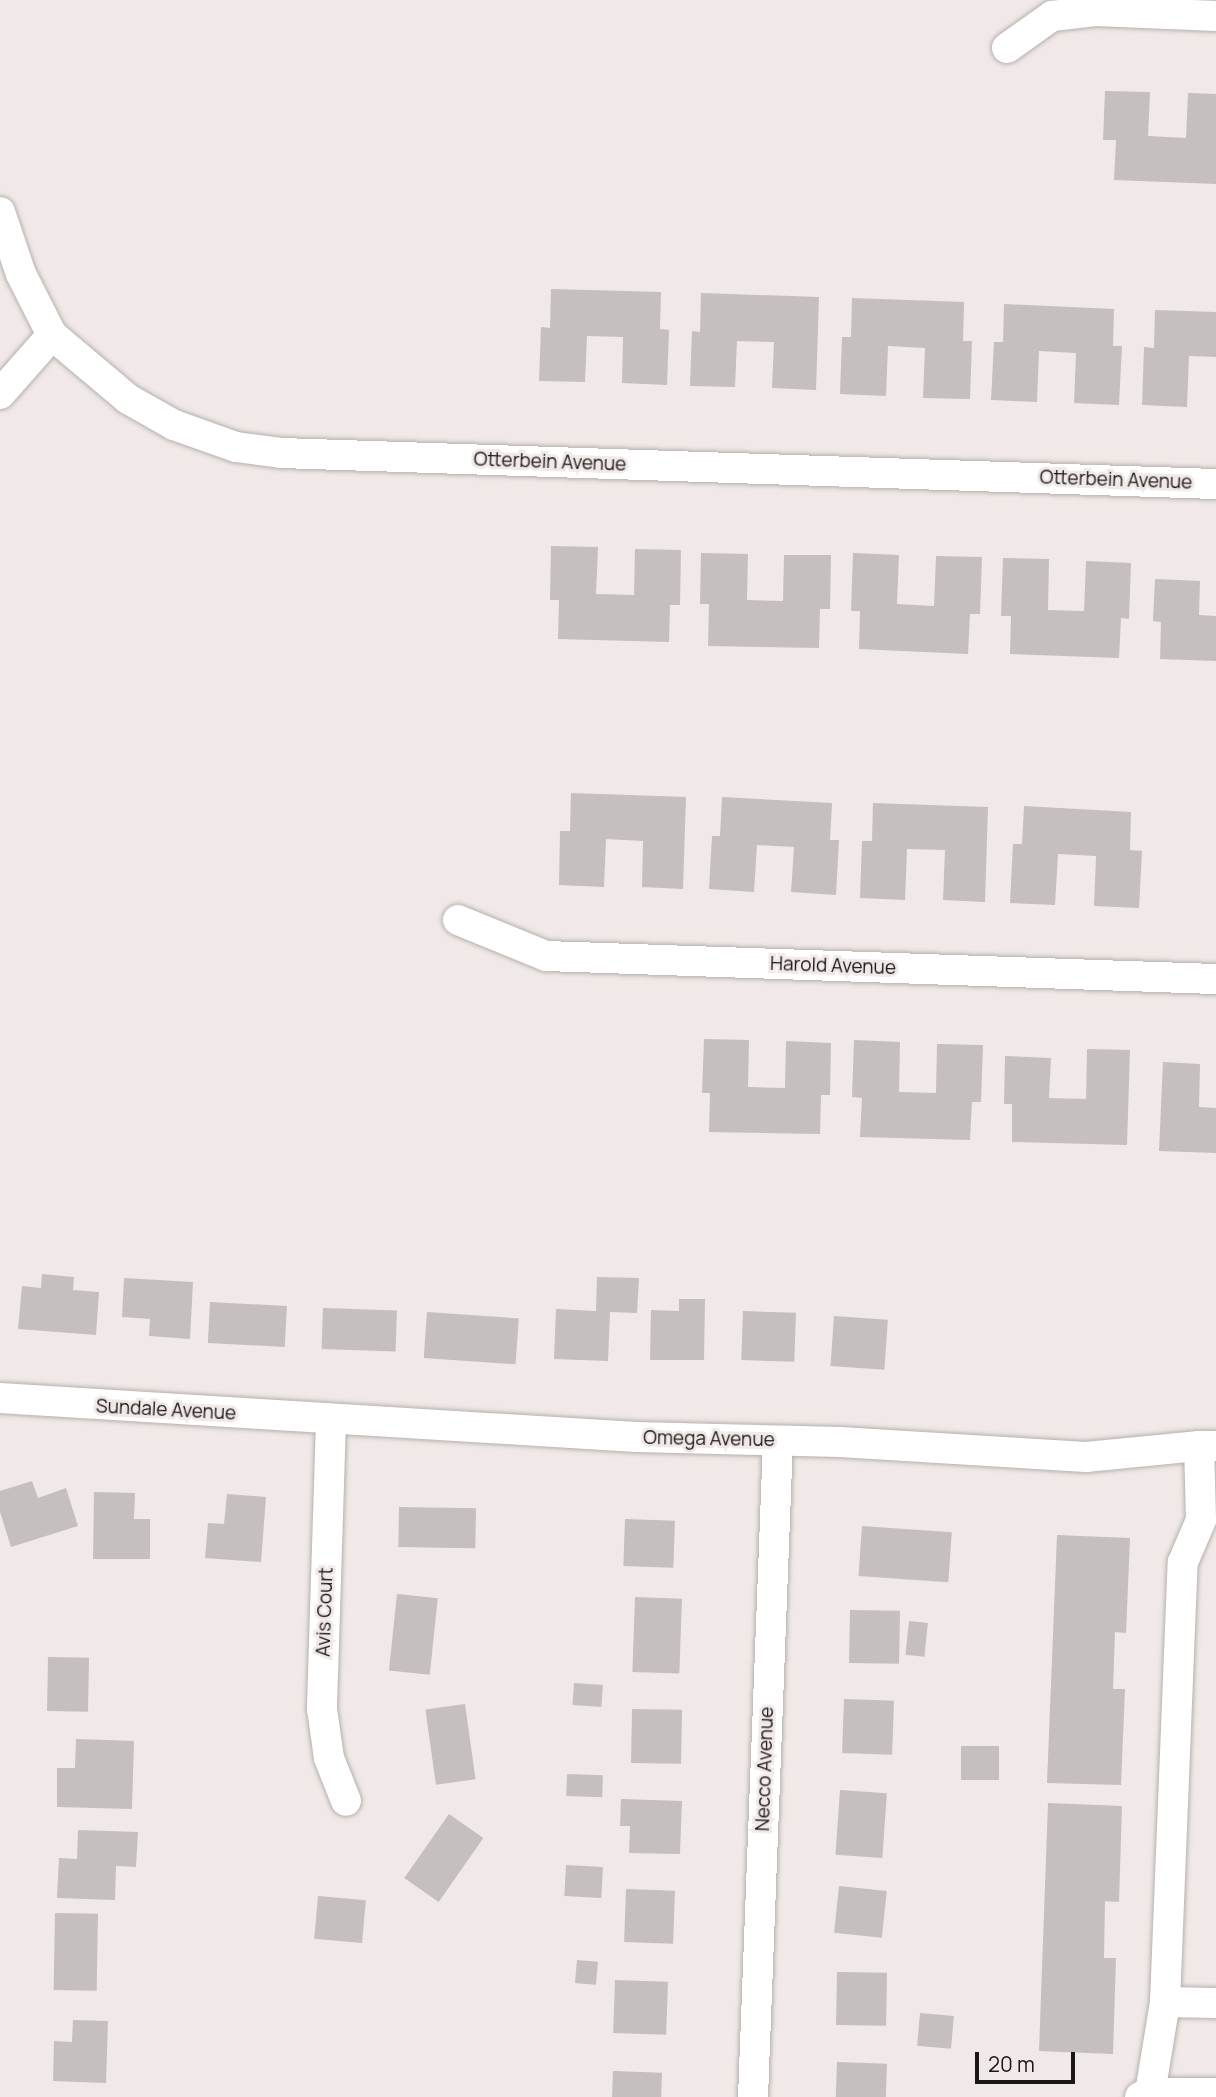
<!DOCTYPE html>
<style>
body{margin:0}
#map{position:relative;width:1216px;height:2097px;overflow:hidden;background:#f0e9e7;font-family:Manrope,sans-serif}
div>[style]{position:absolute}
.building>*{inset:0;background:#c5bfbd;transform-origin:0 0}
.roads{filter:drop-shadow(0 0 2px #b6b0ad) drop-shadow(0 0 2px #b6b0ad)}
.minor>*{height:30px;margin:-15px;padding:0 15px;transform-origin:15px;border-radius:15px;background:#fff}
span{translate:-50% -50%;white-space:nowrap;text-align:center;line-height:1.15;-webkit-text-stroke:6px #f0e9e7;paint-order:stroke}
.street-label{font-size:19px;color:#1a1817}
.scale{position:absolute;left:975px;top:2052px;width:100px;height:32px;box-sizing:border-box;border:4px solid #1a1817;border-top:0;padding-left:9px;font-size:21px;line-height:24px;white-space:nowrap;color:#1a1817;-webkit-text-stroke:5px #f0e9e7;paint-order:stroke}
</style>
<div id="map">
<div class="building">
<div style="clip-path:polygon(1105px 91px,1150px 92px,1148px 136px,1186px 138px,1188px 93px,1216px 94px,1216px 184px,1114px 180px,1116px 140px,1103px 140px)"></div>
<div style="clip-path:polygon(551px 289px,661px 292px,660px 329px,669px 330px,667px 385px,622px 383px,623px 337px,587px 336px,585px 382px,539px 381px,541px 327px,550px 328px)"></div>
<div style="clip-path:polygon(701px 293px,819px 297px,816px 390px,772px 388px,774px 342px,737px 341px,735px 387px,690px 386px,692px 331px,700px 332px)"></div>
<div style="clip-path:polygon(852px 298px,964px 302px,963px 341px,972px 341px,970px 399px,923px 398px,925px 348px,888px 346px,886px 396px,840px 394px,842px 337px,851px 337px)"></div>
<div style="clip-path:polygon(1004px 304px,1114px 309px,1113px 346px,1122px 346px,1119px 405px,1074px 403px,1076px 353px,1039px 351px,1037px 402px,991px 400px,994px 342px,1003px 342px)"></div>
<div style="clip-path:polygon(1155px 310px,1216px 312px,1216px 357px,1189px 356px,1187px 407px,1142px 405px,1144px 347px,1154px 348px)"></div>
<div style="clip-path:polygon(551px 546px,598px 547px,596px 594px,634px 595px,635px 549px,681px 550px,680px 605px,670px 605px,669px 642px,558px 639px,559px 600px,550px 600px)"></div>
<div style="clip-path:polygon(701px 553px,748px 554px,747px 600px,783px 601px,784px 555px,831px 555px,830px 609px,820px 609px,819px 648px,708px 646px,709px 604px,700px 604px)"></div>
<div style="clip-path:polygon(853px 553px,899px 555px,897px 604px,934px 606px,936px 556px,982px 557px,980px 614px,970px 614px,968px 654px,859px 649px,860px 611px,851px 611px)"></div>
<div style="clip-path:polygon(1003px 558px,1049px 559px,1048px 610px,1084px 611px,1086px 561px,1131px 563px,1129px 619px,1121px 618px,1119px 658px,1010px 654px,1011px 616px,1001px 616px)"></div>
<div style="clip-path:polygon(1155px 579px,1200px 581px,1199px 615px,1216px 616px,1216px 661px,1160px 659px,1161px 622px,1153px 621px)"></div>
<div style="clip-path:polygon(571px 793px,686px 797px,683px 889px,642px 887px,643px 841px,606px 839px,604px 887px,559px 885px,560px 831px,570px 831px)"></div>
<div style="clip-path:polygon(722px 797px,832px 803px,830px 840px,839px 840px,836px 895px,791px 892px,794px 847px,757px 845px,754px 892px,709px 889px,712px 836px,720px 836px)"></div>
<div style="clip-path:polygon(873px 803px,988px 807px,985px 902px,943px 900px,945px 850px,907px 849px,905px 900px,860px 898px,862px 841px,872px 841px)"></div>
<div style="clip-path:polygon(1024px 806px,1131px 812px,1130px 850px,1142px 851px,1139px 908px,1094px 906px,1096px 856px,1058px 854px,1055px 905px,1010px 903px,1013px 844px,1022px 844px)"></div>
<div style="clip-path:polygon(704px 1039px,749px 1040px,748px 1087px,785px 1088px,786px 1041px,831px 1043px,830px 1095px,821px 1095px,820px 1134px,709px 1132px,710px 1093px,702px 1093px)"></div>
<div style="clip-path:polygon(854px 1040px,900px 1042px,899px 1092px,936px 1093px,937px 1044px,983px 1045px,981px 1102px,972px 1102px,970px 1140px,860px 1137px,862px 1098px,852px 1097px)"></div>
<div style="clip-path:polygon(1087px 1049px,1130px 1050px,1127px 1145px,1012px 1142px,1012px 1104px,1004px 1104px,1005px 1056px,1051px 1058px,1049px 1098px,1086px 1099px)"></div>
<div style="clip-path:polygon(1163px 1062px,1200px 1064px,1199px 1107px,1216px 1108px,1216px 1153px,1159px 1151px)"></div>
<div style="clip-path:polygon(42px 1274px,74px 1277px,73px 1290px,99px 1292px,96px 1335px,18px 1329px,22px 1286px,41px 1288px)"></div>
<div style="clip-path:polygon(597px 1277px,639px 1278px,637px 1313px,610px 1312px,608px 1361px,554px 1359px,556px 1309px,596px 1311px)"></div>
<div style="clip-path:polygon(124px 1278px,193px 1282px,190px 1339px,149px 1336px,150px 1319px,122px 1317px)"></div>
<div style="clip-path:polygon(679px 1299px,705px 1299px,704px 1360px,650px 1360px,651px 1310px,679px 1311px)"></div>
<div style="left:210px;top:1302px;width:77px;height:41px;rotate:3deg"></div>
<div style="left:323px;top:1308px;width:74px;height:41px;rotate:2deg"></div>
<div style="left:743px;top:1311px;width:53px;height:49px;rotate:2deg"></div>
<div style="left:427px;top:1312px;width:92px;height:46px;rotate:4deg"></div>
<div style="left:834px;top:1316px;width:54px;height:50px;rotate:4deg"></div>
<div style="clip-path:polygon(32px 1481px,38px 1498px,66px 1488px,78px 1526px,11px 1547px,0 1512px,0 1491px)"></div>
<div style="clip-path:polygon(94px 1492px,135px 1493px,134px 1519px,150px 1519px,150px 1559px,93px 1559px)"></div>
<div style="clip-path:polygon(227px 1494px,266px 1497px,261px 1562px,205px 1558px,208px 1523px,224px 1524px)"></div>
<div style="left:399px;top:1507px;width:77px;height:40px;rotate:1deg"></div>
<div style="left:625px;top:1519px;width:50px;height:47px;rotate:2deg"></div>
<div style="left:862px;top:1526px;width:90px;height:50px;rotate:4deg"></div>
<div style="clip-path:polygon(1057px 1535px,1130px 1538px,1126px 1633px,1115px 1632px,1113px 1689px,1125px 1689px,1121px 1785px,1047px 1783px)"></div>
<div style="left:397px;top:1594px;width:41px;height:77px;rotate:6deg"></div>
<div style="left:635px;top:1597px;width:47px;height:75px;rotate:2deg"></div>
<div style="left:850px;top:1610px;width:50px;height:53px;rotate:1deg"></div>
<div style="left:909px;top:1621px;width:19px;height:34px;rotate:6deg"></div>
<div style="left:48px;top:1657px;width:41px;height:54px;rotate:1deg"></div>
<div style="left:574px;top:1683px;width:29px;height:22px;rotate:4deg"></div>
<div style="left:844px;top:1699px;width:50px;height:54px;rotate:2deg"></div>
<div style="left:465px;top:1704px;width:76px;height:40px;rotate:82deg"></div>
<div style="left:632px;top:1709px;width:50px;height:54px;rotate:1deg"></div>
<div style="clip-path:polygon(76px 1739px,134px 1741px,132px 1809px,57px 1807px,57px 1768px,75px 1768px)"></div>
<div style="left:961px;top:1746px;width:38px;height:34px"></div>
<div style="left:567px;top:1774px;width:36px;height:22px;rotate:2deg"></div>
<div style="left:840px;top:1790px;width:47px;height:65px;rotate:4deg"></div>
<div style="clip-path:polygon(621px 1799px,682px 1801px,680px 1854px,629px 1853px,630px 1826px,620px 1826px)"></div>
<div style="clip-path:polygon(1048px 1803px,1122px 1806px,1119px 1902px,1105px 1901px,1104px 1958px,1116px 1958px,1113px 2054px,1039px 2051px)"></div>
<div style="left:449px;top:1814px;width:42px;height:78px;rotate:35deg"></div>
<div style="clip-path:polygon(78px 1830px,138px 1832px,136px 1867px,116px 1866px,115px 1900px,57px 1898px,59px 1858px,77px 1859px)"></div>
<div style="left:566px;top:1865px;width:37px;height:31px;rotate:3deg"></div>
<div style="left:839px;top:1886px;width:48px;height:47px;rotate:6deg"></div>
<div style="left:626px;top:1889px;width:49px;height:53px;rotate:2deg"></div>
<div style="left:318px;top:1896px;width:48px;height:43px;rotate:5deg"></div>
<div style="left:55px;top:1913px;width:43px;height:77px;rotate:1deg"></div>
<div style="left:577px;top:1960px;width:21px;height:23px;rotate:5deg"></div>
<div style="left:837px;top:1972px;width:50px;height:53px;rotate:1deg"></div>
<div style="left:615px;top:1980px;width:53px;height:53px;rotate:2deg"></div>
<div style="left:920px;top:2013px;width:34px;height:33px;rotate:5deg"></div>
<div style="clip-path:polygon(73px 2020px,108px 2021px,106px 2083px,53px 2081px,54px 2041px,72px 2042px)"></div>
<div style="left:837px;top:2062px;width:50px;height:35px;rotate:2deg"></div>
<div style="left:613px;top:2071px;width:49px;height:26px;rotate:2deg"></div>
</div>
<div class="roads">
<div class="minor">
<div style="left:1007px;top:48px;width:55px;rotate:-35.4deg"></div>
<div style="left:1052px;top:16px;width:44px;rotate:-6.5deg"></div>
<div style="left:1096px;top:11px;width:120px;rotate:2.4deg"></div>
<div style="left:0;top:212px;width:65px;rotate:71.3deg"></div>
<div style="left:21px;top:274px;width:68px;rotate:63.1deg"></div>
<div style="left:52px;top:335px;width:99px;rotate:40.1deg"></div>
<div style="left:128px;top:399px;width:53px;rotate:29.5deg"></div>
<div style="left:174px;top:425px;width:66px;rotate:19.5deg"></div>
<div style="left:236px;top:447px;width:45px;rotate:7.6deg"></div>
<div style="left:281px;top:453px;width:936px;rotate:1.9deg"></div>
<div style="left:0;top:394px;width:79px;rotate:-48.6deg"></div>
<div style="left:458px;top:920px;width:95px;rotate:22.2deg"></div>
<div style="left:546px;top:956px;width:670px;rotate:1.97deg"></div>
<div style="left:0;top:1398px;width:637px;rotate:3.51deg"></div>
<div style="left:636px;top:1437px;width:204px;rotate:1.4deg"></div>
<div style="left:840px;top:1442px;width:246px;rotate:3.5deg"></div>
<div style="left:1086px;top:1457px;width:114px;rotate:-5.6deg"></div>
<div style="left:331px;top:1420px;width:289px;rotate:91.8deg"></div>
<div style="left:322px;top:1709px;width:49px;rotate:81.9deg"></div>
<div style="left:329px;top:1758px;width:46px;rotate:68.4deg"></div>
<div style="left:1165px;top:2002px;width:51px;rotate:1.1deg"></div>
<div style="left:1150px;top:2093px;width:92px;rotate:-80.6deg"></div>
<div style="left:1165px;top:2002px;width:440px;rotate:-87.7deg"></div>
<div style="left:1183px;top:1562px;width:46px;rotate:-66.8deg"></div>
<div style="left:1201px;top:1520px;width:74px;rotate:-91.5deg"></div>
<div style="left:1199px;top:1446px;width:17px"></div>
<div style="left:753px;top:2097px;width:656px;rotate:-87.82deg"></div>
<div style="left:1140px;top:2097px;width:11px;rotate:-22deg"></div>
<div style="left:1150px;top:2093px;width:66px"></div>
</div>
</div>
<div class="street-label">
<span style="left:550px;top:462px;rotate:2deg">Otterbein Avenue</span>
<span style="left:1116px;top:480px;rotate:2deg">Otterbein Avenue</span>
<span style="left:833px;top:966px;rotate:2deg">Harold Avenue</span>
<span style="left:166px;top:1410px;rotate:3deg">Sundale Avenue</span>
<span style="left:709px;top:1439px;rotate:1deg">Omega Avenue</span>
<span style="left:325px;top:1612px;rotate:-88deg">Avis Court</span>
<span style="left:765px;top:1769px;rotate:-88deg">Necco Avenue</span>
</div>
<div class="scale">20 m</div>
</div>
